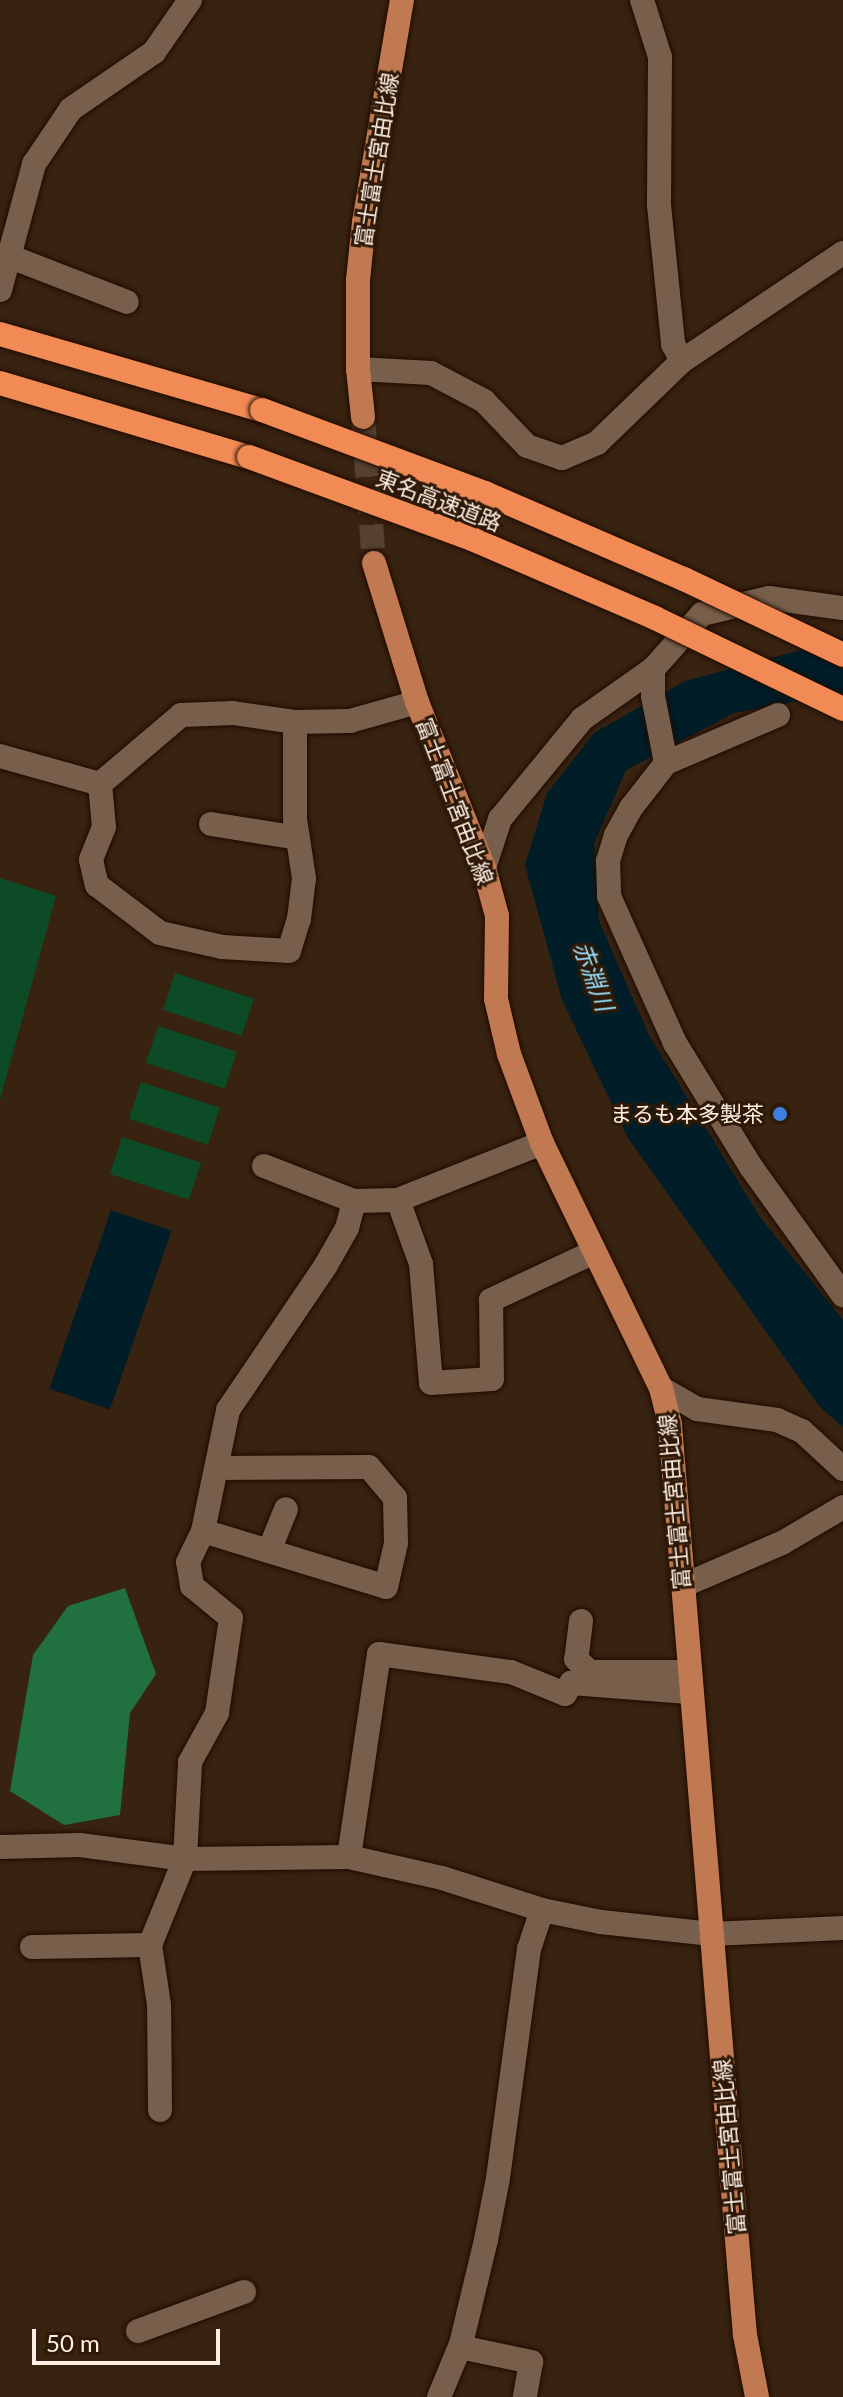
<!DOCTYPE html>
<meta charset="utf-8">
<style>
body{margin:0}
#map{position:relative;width:843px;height:2397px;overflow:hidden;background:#382210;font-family:Lato,"Noto Sans JP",sans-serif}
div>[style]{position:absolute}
.green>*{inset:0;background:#0d4a26;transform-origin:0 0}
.forest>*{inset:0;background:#20713f}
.water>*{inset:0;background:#001d28;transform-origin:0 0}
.major-tunnel>*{height:24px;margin-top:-12px;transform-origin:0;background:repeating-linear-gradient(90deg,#564130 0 24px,transparent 0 36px)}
.roads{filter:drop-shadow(0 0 2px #1f0b00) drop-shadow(0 0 2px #1f0b00)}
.minor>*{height:24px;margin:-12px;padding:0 12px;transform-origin:12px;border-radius:12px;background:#785f4b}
.major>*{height:24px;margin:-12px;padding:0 12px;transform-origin:12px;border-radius:12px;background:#c17951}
.highway>*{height:24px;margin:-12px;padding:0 12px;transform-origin:12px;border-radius:12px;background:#f18a55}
.bridges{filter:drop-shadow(0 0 2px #1f0b00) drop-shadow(0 0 2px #1f0b00)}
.highway-bridge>*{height:24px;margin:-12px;padding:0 12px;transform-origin:12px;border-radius:12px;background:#f18a55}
.dots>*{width:22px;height:22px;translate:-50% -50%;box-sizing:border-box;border:4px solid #2e1907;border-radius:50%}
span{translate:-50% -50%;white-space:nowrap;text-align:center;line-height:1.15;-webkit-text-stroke:6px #2e1907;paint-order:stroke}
.street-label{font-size:22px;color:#ffefe4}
.poi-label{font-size:22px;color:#ffefe4}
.right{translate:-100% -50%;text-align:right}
.water-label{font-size:24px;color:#97e0ff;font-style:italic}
.scale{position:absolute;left:32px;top:2329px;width:188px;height:36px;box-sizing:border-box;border:4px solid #ffefe4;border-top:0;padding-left:10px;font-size:24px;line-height:28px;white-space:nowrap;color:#ffefe4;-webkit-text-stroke:6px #2e1907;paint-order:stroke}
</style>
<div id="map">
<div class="green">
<div style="clip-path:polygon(0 878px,56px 896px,0 1100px)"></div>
<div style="left:175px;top:973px;width:83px;height:39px;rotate:18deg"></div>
<div style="left:158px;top:1026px;width:83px;height:39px;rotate:18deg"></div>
<div style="left:141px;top:1082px;width:83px;height:39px;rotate:18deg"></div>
<div style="left:122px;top:1137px;width:83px;height:39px;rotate:18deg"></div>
</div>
<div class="forest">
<div style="clip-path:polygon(125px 1588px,156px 1674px,130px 1713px,120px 1815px,64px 1825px,10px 1791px,33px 1655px,68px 1606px)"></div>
</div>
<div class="water">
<div style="clip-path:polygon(843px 639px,843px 693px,734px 713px,626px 770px,594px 844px,599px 921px,649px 1035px,760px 1217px,843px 1320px,843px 1427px,819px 1406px,628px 1138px,562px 1000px,525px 865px,547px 793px,594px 733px,685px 681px)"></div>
<div style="left:111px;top:1210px;width:64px;height:189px;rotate:19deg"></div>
</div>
<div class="major-tunnel">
<div style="left:363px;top:417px;width:146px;rotate:85.7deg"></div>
</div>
<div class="roads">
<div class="minor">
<div style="left:642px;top:0;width:60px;rotate:72.5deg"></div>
<div style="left:660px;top:57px;width:148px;rotate:90.4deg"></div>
<div style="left:659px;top:205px;width:140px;rotate:84.2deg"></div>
<div style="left:673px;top:344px;width:19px;rotate:62deg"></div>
<div style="left:0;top:257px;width:11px"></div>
<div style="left:11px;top:257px;width:124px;rotate:21.2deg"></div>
<div style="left:0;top:290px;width:131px;rotate:-74.9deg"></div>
<div style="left:34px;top:164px;width:66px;rotate:-56.1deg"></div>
<div style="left:71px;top:109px;width:101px;rotate:-34.5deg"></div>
<div style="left:154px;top:52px;width:63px;rotate:-55.3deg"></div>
<div style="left:358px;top:369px;width:73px;rotate:3.1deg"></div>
<div style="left:431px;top:373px;width:60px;rotate:27.8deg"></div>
<div style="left:484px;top:401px;width:62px;rotate:46.3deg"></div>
<div style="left:527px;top:446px;width:37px;rotate:19deg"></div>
<div style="left:562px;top:458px;width:38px;rotate:-23deg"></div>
<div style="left:597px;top:443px;width:118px;rotate:-44deg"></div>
<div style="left:682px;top:361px;width:194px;rotate:-33.9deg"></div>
<div style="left:653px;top:669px;width:27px;rotate:90deg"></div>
<div style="left:653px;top:696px;width:68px;rotate:79deg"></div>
<div style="left:778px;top:715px;width:122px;rotate:156.8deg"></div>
<div style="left:666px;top:763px;width:57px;rotate:127.9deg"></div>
<div style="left:631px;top:808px;width:31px;rotate:119deg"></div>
<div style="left:616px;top:835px;width:27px;rotate:107deg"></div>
<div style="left:608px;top:861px;width:35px;rotate:88deg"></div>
<div style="left:609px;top:896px;width:161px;rotate:65.8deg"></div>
<div style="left:675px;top:1043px;width:145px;rotate:58.5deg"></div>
<div style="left:751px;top:1167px;width:158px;rotate:54.3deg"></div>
<div style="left:0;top:756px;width:104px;rotate:15.6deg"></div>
<div style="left:100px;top:784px;width:106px;rotate:-40.4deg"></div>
<div style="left:181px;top:715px;width:52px;rotate:-2.2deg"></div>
<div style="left:233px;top:713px;width:63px;rotate:8.3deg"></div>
<div style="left:295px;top:722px;width:55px;rotate:-1deg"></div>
<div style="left:350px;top:721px;width:70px;rotate:-15.8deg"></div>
<div style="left:100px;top:784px;width:43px;rotate:84.7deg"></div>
<div style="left:104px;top:827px;width:35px;rotate:112deg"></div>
<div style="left:91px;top:860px;width:26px;rotate:77deg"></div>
<div style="left:97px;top:885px;width:79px;rotate:37.3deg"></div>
<div style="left:160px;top:933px;width:64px;rotate:12.7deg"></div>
<div style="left:222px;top:947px;width:67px;rotate:3.4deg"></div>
<div style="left:289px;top:951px;width:34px;rotate:-73deg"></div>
<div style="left:299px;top:919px;width:41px;rotate:-83deg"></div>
<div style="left:304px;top:878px;width:60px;rotate:-98.7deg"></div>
<div style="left:295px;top:819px;width:97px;rotate:-90deg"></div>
<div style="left:211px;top:824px;width:88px;rotate:9.1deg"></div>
<div style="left:484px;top:868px;width:52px;rotate:-71.9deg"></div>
<div style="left:500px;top:819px;width:129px;rotate:-50.6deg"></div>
<div style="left:582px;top:719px;width:87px;rotate:-35.2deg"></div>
<div style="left:653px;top:669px;width:74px;rotate:-48.3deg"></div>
<div style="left:702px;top:614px;width:69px;rotate:-13.4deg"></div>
<div style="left:769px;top:598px;width:75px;rotate:7.7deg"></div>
<div style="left:264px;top:1166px;width:97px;rotate:21.3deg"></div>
<div style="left:398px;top:1200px;width:68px;rotate:70.2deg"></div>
<div style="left:421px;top:1264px;width:119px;rotate:85.2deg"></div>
<div style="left:431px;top:1383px;width:61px;rotate:-3.8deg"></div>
<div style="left:492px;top:1379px;width:79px;rotate:-90.7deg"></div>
<div style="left:491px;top:1300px;width:114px;rotate:-25deg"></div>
<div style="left:661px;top:1388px;width:42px;rotate:30.3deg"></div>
<div style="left:697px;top:1409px;width:81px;rotate:7.8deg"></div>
<div style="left:777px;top:1420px;width:27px;rotate:24deg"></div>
<div style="left:802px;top:1431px;width:56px;rotate:42.8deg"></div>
<div style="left:203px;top:1531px;width:191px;rotate:17deg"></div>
<div style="left:386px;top:1587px;width:45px;rotate:-77.2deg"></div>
<div style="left:396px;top:1543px;width:45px;rotate:-91.3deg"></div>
<div style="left:395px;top:1498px;width:40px;rotate:-130deg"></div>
<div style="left:369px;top:1467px;width:152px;rotate:179.6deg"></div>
<div style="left:269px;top:1551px;width:45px;rotate:-68deg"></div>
<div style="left:682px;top:1586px;width:109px;rotate:-23.3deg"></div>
<div style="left:782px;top:1543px;width:71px;rotate:-30.5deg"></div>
<div style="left:581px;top:1621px;width:38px;rotate:97deg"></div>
<div style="left:576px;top:1659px;width:19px;rotate:43deg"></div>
<div style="left:590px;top:1672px;width:98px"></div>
<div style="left:0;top:1847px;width:80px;rotate:-1.4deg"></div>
<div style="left:80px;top:1845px;width:106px;rotate:7.6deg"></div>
<div style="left:185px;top:1859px;width:164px;rotate:-0.7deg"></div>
<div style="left:349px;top:1857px;width:95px;rotate:12.7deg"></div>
<div style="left:442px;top:1878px;width:105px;rotate:17.7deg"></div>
<div style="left:542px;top:1910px;width:60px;rotate:11.5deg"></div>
<div style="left:601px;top:1922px;width:111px;rotate:6.2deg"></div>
<div style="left:711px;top:1934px;width:132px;rotate:-2.6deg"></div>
<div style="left:349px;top:1857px;width:205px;rotate:-81.6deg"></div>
<div style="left:379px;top:1654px;width:133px;rotate:7.8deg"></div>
<div style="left:511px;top:1672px;width:58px;rotate:22.2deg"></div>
<div style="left:565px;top:1694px;width:13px;rotate:-61deg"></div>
<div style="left:571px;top:1683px;width:118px;rotate:4.4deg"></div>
<div style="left:32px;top:1947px;width:118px;rotate:-1deg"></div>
<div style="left:160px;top:2110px;width:105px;rotate:-90.5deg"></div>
<div style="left:159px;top:2005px;width:61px;rotate:-98.5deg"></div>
<div style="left:150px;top:1945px;width:93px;rotate:-67.9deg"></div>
<div style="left:185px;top:1859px;width:97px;rotate:-87deg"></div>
<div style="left:190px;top:1762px;width:56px;rotate:-61.1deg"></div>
<div style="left:217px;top:1713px;width:96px;rotate:-81.6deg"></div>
<div style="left:231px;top:1618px;width:50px;rotate:-140.6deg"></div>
<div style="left:192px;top:1586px;width:24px;rotate:-99deg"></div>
<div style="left:188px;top:1562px;width:34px;rotate:-64deg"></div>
<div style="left:203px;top:1531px;width:124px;rotate:-78.3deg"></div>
<div style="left:228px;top:1410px;width:175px;rotate:-55.9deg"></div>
<div style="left:326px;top:1265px;width:43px;rotate:-60.4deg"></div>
<div style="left:347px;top:1228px;width:28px;rotate:-75deg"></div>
<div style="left:354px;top:1201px;width:44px;rotate:-1.3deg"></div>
<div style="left:398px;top:1200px;width:155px;rotate:-21.6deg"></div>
<div style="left:138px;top:2331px;width:113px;rotate:-20.2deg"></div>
<div style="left:460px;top:2347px;width:73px;rotate:11.9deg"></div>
<div style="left:531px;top:2362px;width:36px;rotate:100deg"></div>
<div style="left:439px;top:2397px;width:57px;rotate:-67.5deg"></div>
<div style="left:461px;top:2344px;width:107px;rotate:-76.5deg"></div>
<div style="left:486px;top:2240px;width:63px;rotate:-79deg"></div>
<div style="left:498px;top:2178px;width:231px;rotate:-82.3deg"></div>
<div style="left:529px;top:1949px;width:41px;rotate:-71.6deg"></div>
</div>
<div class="major">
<div style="left:363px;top:417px;width:48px;rotate:-95.9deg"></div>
<div style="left:358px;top:369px;width:89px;rotate:-90deg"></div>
<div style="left:358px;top:280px;width:58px;rotate:-84.1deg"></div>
<div style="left:364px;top:222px;width:225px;rotate:-80.3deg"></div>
<div style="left:374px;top:563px;width:145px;rotate:72.8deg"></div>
<div style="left:417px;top:702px;width:179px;rotate:68deg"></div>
<div style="left:484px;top:868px;width:50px;rotate:74.8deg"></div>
<div style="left:497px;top:916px;width:83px;rotate:90.7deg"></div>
<div style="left:496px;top:999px;width:57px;rotate:76.7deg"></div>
<div style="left:509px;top:1054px;width:95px;rotate:69.7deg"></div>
<div style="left:542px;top:1143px;width:272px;rotate:64.1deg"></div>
<div style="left:661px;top:1388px;width:38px;rotate:76deg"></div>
<div style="left:670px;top:1425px;width:843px;rotate:85.3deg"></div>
<div style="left:739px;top:2265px;width:70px;rotate:85.1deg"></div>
<div style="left:745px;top:2335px;width:63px;rotate:79deg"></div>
</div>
<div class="highway">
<div style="left:0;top:334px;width:273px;rotate:16.2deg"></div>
<div style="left:0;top:383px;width:260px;rotate:16.6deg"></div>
</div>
</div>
<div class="bridges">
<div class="highway-bridge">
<div style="left:262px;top:410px;width:238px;rotate:20.4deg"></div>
<div style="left:485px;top:493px;width:217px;rotate:23.4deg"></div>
<div style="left:684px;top:579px;width:176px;rotate:25.5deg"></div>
<div style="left:249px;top:457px;width:238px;rotate:20.2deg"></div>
<div style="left:472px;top:539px;width:199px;rotate:23.3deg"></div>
<div style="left:655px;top:618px;width:209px;rotate:25.8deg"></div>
</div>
</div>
<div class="dots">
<div style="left:780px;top:1114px;background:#3f7fe0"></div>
</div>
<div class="street-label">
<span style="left:376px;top:160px;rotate:-81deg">富士富士宮由比線</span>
<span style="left:439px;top:500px;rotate:21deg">東名高速道路</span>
<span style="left:455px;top:801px;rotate:69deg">富士富士宮由比線</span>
<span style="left:674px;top:1502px;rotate:-95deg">富士富士宮由比線</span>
<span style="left:729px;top:2147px;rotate:-95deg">富士富士宮由比線</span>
</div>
<div class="poi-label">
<span class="right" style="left:764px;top:1114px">まるも本多製茶</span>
</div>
<div class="water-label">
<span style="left:594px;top:976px;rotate:70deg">赤淵川</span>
</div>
<div class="scale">50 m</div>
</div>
